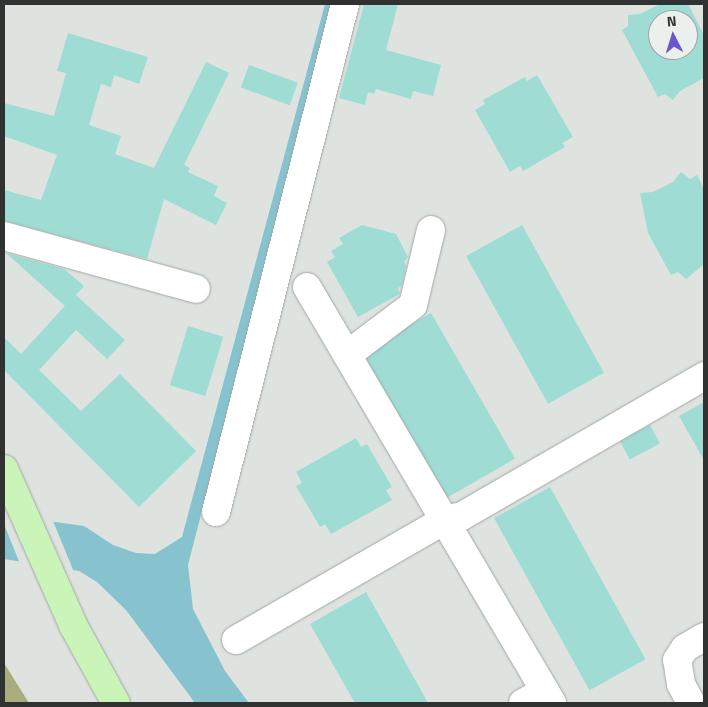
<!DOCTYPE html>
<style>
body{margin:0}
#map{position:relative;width:708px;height:707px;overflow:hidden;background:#dee3e0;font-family:"Titillium Web",sans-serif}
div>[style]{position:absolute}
.forest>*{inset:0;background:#a9ac7d}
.water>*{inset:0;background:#86c3ce}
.pier>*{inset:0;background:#dee3e0}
.building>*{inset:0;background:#9edcd4;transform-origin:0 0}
.roads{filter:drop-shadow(0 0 1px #a2a7a4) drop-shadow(0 0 1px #a2a7a4)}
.minor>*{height:28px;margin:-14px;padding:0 14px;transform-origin:14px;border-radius:14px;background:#fff}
.major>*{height:28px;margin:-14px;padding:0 14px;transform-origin:14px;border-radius:14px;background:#cbf4b8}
span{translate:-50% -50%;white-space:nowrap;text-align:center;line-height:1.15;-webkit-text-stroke:5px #ebf0ed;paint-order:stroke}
.frame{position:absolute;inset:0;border:5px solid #303231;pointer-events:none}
.north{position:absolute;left:648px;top:10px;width:50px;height:50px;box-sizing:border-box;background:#ebf0ed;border:1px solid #a0a4a2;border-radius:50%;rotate:355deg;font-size:14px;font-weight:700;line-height:20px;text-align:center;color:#303231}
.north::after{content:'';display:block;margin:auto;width:18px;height:22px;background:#6b56d0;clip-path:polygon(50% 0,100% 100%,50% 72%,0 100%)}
</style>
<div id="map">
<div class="forest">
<div style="clip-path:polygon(4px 663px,29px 703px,4px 703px)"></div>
</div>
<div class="water">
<div style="clip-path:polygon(325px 4px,333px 4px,188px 565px,193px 609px,225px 671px,249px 703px,195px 703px,126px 610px,97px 582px,79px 571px,4px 559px,4px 515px,84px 526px,113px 545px,136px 553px,155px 554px,182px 537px)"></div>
</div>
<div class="pier">
<div style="clip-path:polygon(4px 513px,53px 521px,74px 572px,20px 564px,4px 524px)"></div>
</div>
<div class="building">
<div style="clip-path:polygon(364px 4px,398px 4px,386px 50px,441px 65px,433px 96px,413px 91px,411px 99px,376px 89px,374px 94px,368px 92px,365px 105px,339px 98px)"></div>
<div style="clip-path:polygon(evenodd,660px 4px,688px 4px,704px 35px,704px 78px,680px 91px,673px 100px,665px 94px,658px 97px,622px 30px,628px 26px,628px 15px,640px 14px,660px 4px,658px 20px,688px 20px,688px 50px,658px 50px,658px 20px)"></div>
<div style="clip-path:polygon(68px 33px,148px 57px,139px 84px,114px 75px,111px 87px,101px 84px,89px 125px,121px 136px,115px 154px,154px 168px,206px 62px,229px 73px,184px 165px,190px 168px,188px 172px,218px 186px,214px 196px,227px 203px,216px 225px,164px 199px,147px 259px,4px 221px,4px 190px,41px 200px,57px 155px,4px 136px,4px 103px,54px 116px,66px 73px,57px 71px)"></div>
<div style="left:249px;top:65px;width:52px;height:24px;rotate:20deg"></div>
<div style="clip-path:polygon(537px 75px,573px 137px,562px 143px,565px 147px,523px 171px,520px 166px,510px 172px,475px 110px,485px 104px,483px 100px,525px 77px,527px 81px)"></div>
<div style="clip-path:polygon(681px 172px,690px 179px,697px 175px,704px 189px,704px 264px,686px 279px,678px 272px,671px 275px,648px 233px,640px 193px,653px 192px,673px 182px)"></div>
<div style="clip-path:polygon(362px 225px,396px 234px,408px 257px,404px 262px,406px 266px,402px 286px,398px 288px,400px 294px,358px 317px,327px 262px,335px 257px,331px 251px,343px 244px,339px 238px)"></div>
<div style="left:522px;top:225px;width:169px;height:64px;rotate:61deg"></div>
<div style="clip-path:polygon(6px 253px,64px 269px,84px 286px,76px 295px,125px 340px,107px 359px,76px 330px,39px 370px,81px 411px,120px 374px,196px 451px,139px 507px,4px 370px,4px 337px,21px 354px,74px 296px,65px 306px)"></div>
<div style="left:431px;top:313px;width:168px;height:79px;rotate:60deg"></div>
<div style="left:188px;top:326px;width:37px;height:62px;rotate:17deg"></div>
<div style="clip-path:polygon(704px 402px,704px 460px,679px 416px)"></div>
<div style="left:650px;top:425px;width:21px;height:34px;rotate:62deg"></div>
<div style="clip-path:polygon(356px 438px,361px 447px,367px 444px,392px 487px,386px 490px,392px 500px,331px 534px,325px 524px,320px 527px,296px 486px,302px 483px,296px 472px)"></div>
<div style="left:550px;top:487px;width:197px;height:64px;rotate:61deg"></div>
<div style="clip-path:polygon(366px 592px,388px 631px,428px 703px,355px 703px,310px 624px)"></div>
</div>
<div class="roads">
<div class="minor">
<div style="left:4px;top:236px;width:199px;rotate:15.4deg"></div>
<div style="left:307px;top:287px;width:483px;rotate:59.5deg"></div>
<div style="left:347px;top:355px;width:83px;rotate:-37.1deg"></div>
<div style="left:413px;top:305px;width:77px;rotate:-76.5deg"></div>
<div style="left:216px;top:512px;width:524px;rotate:-75.75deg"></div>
<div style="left:236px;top:640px;width:241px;rotate:-29.9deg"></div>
<div style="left:445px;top:520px;width:17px;rotate:-13deg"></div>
<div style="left:462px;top:516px;width:280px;rotate:-30deg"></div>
<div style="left:523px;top:703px;width:25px;rotate:-29deg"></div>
<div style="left:691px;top:703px;width:21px;rotate:-118deg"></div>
<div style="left:681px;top:684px;width:24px;rotate:-99deg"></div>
<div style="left:677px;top:660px;width:14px;rotate:-56deg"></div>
<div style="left:685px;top:648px;width:22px;rotate:-30deg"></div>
</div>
<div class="major">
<div style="left:4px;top:469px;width:173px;rotate:66.1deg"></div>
<div style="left:74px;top:627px;width:87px;rotate:61.1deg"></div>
</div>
</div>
<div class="frame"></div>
<div class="north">N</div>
</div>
